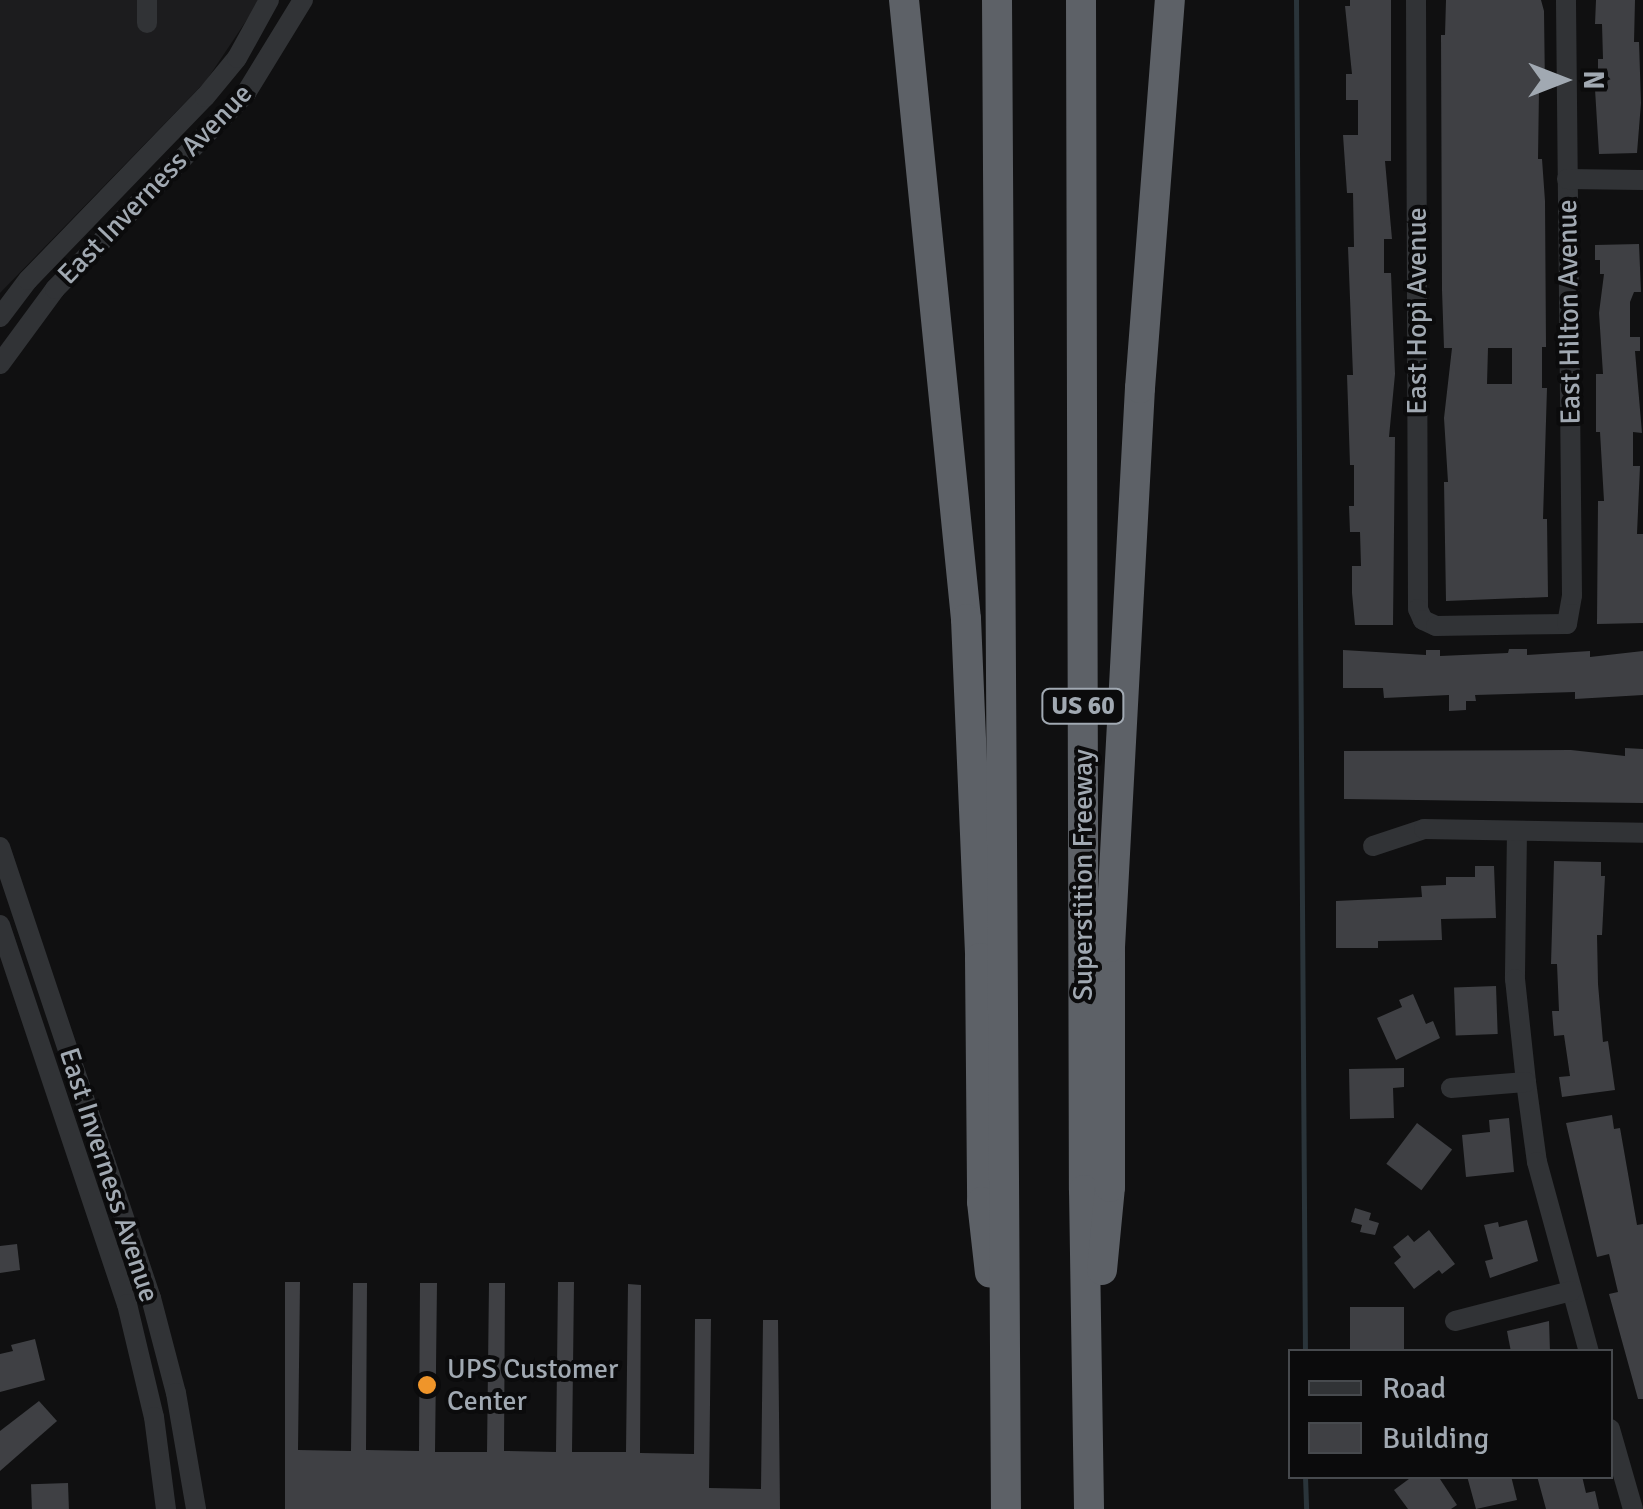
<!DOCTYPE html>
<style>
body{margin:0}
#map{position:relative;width:1643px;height:1509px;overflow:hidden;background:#101011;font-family:Signika,sans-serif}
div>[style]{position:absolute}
.built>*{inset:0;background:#1c1c1e}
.stream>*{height:5px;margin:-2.5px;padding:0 2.5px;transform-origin:2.5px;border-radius:2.5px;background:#2a343a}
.building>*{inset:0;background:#3f4044;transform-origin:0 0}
.minor>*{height:20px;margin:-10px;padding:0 10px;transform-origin:10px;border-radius:10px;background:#313336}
.highway>*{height:30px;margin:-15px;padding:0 15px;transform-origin:15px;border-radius:15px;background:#5d6167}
.dots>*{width:28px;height:28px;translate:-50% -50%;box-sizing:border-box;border:5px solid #0b0b0c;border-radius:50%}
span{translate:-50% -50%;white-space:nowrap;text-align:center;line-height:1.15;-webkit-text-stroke:8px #0b0b0c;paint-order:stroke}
.shield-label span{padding:2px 8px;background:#0b0b0c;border:2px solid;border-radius:8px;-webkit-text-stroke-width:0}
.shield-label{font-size:25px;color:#a1a9b2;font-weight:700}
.street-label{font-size:28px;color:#a1a9b2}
.poi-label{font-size:28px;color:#a1a9b2}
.left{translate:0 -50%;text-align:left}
.legend{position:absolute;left:1288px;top:1349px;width:325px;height:130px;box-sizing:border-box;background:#0b0b0c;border:2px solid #474a4e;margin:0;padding:12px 18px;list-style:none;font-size:30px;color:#a1a9b2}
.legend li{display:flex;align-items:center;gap:20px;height:50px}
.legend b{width:50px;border:2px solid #474a4e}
.north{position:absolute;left:1513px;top:30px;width:100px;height:100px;-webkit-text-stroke:8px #0b0b0c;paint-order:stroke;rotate:90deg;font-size:28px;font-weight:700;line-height:40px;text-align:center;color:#a1a9b2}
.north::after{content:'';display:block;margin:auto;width:35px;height:45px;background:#a1a9b2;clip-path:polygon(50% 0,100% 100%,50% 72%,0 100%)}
</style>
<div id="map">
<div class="built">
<div style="clip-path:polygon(0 0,260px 0,206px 81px,0 293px)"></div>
</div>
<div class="stream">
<div style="left:1296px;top:0;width:1352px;rotate:89.62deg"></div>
<div style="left:1305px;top:1476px;width:33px;rotate:88deg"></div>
</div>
<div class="building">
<div style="clip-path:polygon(1350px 0,1391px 0,1391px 161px,1385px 161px,1392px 239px,1384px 239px,1384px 273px,1391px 273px,1395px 374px,1389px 437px,1395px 437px,1393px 625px,1355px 625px,1352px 593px,1352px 566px,1361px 566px,1360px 532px,1350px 532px,1349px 506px,1354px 506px,1354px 465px,1350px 465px,1348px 404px,1347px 375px,1353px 375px,1348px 247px,1354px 247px,1353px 193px,1347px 193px,1343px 135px,1358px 135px,1358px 100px,1346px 100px,1346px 74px,1352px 74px,1345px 6px,1350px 6px)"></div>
<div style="clip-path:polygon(evenodd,1446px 0,1541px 0,1544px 11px,1545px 90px,1539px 90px,1538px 159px,1542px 159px,1545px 201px,1546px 347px,1542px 347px,1542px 388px,1547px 388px,1543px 519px,1547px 519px,1548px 597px,1446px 601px,1444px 482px,1448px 482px,1444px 418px,1452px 348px,1444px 348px,1442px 290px,1441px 35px,1445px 35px,1446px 0,1488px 348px,1512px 348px,1512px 384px,1487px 384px,1488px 348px)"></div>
<div style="clip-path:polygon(1596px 0,1635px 0,1634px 42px,1639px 42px,1641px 103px,1637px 153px,1599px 154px,1594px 73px,1598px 73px,1598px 59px,1603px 59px,1602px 24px,1595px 24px)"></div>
<div style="clip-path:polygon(1639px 244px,1641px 292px,1634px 292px,1630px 302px,1630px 337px,1640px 337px,1640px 351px,1635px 351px,1642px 433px,1633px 432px,1633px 466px,1640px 466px,1637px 534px,1643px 534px,1643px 623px,1597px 624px,1598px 501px,1604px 501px,1600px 432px,1596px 432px,1596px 374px,1603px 374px,1599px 313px,1604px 274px,1600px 274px,1600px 260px,1595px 260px,1595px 245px)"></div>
<div style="clip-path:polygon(1509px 649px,1527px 649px,1527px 655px,1590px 651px,1590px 657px,1643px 651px,1643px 695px,1575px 699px,1575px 692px,1475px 695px,1476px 701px,1466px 701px,1466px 710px,1449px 711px,1449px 695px,1384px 698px,1383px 688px,1343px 688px,1343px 650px,1426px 655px,1426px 650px,1440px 650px,1440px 656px,1508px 653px)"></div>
<div style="clip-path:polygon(1625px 748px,1643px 749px,1643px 803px,1344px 799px,1344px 751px,1571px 750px,1625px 756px)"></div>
<div style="clip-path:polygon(1554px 861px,1601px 862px,1601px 876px,1605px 876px,1602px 935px,1597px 935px,1598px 984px,1603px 1042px,1608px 1041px,1615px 1090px,1562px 1097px,1559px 1077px,1570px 1076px,1564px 1035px,1554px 1036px,1552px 1011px,1559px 1011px,1557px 964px,1551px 964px)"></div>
<div style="clip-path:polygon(1475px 866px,1494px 866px,1496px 918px,1441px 919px,1442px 940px,1378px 941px,1378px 948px,1336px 948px,1336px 901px,1422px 897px,1421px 886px,1446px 885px,1446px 877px,1475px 877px)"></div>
<div style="left:1496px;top:986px;width:48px;height:42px;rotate:88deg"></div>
<div style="clip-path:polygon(1413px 994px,1426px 1024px,1433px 1021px,1440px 1038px,1396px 1060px,1377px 1018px,1402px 1007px,1399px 1000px)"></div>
<div style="clip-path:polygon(1404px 1068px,1404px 1087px,1393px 1088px,1394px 1118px,1350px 1119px,1349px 1069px)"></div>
<div style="clip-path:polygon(1612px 1115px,1614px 1129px,1620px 1128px,1637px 1225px,1643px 1224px,1643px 1399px,1638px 1399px,1609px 1294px,1618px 1292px,1609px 1254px,1597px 1257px,1566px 1123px)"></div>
<div style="clip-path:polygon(1509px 1118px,1514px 1172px,1466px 1177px,1462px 1135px,1490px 1132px,1489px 1120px)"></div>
<div style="left:1417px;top:1123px;width:44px;height:51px;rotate:37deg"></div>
<div style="clip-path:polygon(1355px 1208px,1371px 1213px,1369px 1220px,1379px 1223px,1375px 1235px,1360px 1232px,1362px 1225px,1351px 1222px)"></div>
<div style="clip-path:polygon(1527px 1220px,1538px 1261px,1490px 1278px,1485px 1261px,1493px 1259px,1484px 1225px,1498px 1222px,1499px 1227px)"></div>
<div style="clip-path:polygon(1429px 1230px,1455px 1264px,1442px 1274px,1439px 1270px,1414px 1289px,1394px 1263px,1401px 1257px,1393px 1247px,1408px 1235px,1414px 1242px)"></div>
<div style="clip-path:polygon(17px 1244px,20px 1270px,0 1273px,0 1246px)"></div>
<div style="clip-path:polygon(285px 1282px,300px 1282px,298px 1450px,351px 1451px,353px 1283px,367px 1283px,366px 1450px,419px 1451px,420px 1283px,437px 1283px,435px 1452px,487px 1452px,489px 1283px,505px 1283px,504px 1451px,556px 1452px,558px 1282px,574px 1282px,572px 1452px,626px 1452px,628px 1284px,641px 1285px,640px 1453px,694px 1454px,695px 1319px,711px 1319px,709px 1488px,761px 1489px,763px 1320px,778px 1320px,780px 1509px,285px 1509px)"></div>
<div style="left:1350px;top:1307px;width:54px;height:42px"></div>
<div style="clip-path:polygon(1549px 1321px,1550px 1352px,1511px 1352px,1507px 1331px)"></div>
<div style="clip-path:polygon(35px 1339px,45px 1380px,0 1392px,0 1354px,13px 1351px,11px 1345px)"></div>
<div style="clip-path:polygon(39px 1401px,57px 1421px,0 1471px,0 1431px)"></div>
<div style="clip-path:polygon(1413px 1476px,1438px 1476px,1457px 1505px,1451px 1509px,1408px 1509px,1394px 1490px)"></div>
<div style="clip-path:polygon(1467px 1476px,1511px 1476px,1517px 1500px,1476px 1509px)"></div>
<div style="clip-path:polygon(1537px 1476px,1582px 1476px,1586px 1493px,1595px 1491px,1599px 1509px,1546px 1509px)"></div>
<div style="left:68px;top:1483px;width:26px;height:37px;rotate:88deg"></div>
</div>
<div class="minor">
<div style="left:1416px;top:0;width:609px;rotate:89.81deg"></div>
<div style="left:1418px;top:609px;width:12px;rotate:66deg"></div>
<div style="left:1423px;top:620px;width:14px;rotate:25deg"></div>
<div style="left:1436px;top:626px;width:131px;rotate:-0.9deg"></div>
<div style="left:1567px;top:624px;width:29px;rotate:-80deg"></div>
<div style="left:1572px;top:595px;width:595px;rotate:-90.58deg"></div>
<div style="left:147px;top:23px;width:23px;rotate:-90deg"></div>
<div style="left:1567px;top:179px;width:76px;rotate:0.8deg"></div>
<div style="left:0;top:317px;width:46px;rotate:-52.9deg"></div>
<div style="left:28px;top:280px;width:255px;rotate:-46deg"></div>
<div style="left:205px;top:97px;width:50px;rotate:-50.6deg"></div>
<div style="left:237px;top:58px;width:66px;rotate:-61.1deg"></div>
<div style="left:0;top:364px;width:93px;rotate:-53.7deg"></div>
<div style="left:55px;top:289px;width:274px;rotate:-45.7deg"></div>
<div style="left:246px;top:93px;width:109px;rotate:-58.5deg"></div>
<div style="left:1517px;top:831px;width:148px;rotate:90.8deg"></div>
<div style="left:1515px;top:979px;width:104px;rotate:83.9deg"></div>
<div style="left:1526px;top:1082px;width:81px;rotate:82.2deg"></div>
<div style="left:1537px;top:1162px;width:197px;rotate:74.7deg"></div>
<div style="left:1373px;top:846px;width:54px;rotate:-18.4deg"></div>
<div style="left:1424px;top:829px;width:219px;rotate:1deg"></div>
<div style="left:0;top:847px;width:476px;rotate:71.5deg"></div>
<div style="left:151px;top:1298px;width:98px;rotate:75.3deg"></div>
<div style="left:176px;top:1393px;width:118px;rotate:80.2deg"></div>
<div style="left:0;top:925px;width:400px;rotate:71.5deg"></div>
<div style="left:127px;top:1304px;width:116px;rotate:76.6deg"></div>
<div style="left:154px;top:1417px;width:93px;rotate:82.6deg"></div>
<div style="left:1451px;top:1088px;width:75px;rotate:-4.6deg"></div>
<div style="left:1455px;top:1321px;width:120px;rotate:-14.5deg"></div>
<div style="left:1610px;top:1429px;width:83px;rotate:74deg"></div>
</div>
<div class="highway">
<div style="left:904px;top:0;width:622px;rotate:84.28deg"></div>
<div style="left:966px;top:619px;width:339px;rotate:87.6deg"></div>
<div style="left:980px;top:958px;width:244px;rotate:89.5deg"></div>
<div style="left:982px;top:1202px;width:71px;rotate:83.6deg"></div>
<div style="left:997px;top:0;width:1509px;rotate:89.66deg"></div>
<div style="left:1081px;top:0;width:1190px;rotate:89.86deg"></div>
<div style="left:1084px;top:1190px;width:319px;rotate:89.1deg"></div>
<div style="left:1102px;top:1270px;width:83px;rotate:-84.5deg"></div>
<div style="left:1110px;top:1187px;width:240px;rotate:-90deg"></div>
<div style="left:1110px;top:947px;width:560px;rotate:-86.93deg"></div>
<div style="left:1140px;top:388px;width:389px;rotate:-85.6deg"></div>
</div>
<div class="dots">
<div style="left:427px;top:1385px;background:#ef952a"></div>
</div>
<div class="shield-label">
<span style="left:1083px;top:706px">US 60</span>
</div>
<div class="street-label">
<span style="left:155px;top:184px;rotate:-46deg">East Inverness Avenue</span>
<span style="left:1417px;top:311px;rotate:-90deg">East Hopi Avenue</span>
<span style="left:1569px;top:312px;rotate:-91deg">East Hilton Avenue</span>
<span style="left:1083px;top:875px;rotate:-90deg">Superstition Freeway</span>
<span style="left:109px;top:1175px;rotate:72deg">East Inverness Avenue</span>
</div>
<div class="poi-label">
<span class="left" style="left:447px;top:1385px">UPS Customer<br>Center</span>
</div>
<ul class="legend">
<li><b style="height:12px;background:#313336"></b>Road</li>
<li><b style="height:28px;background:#3f4044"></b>Building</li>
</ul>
<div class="north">N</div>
</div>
